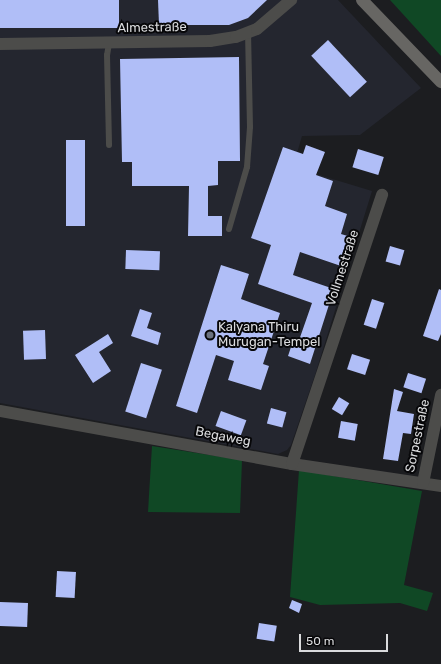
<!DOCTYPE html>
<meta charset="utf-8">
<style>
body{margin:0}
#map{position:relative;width:441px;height:664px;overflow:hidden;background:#1c1d20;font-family:Rubik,sans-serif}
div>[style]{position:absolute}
.built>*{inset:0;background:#24262f}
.green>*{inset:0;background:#104825}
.building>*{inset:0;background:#b0bef7;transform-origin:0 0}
.lane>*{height:6px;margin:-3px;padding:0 3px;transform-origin:3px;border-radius:3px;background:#4c4c4a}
.street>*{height:12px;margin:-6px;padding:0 6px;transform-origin:6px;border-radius:6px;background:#4c4c4a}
.secondary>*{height:12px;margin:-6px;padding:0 6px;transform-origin:6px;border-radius:6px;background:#676663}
.dots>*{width:11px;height:11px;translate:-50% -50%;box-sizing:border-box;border:2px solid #070709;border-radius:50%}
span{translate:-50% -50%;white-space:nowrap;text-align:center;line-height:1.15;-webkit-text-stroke:4px #070709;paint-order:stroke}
.street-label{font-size:13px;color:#dadbdd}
.poi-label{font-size:13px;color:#dadbdd}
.left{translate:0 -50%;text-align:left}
.scale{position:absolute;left:299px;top:634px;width:89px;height:18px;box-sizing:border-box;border:2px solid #dadbdd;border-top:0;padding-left:5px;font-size:12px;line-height:14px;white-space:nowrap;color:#dadbdd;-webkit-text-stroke:3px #070709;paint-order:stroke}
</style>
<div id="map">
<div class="built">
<div style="clip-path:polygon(0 0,338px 0,421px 88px,360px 135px,302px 136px,293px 167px,372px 191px,315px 375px,291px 445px,287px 450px,278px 454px,0 403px)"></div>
</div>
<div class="green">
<div style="clip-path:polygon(390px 0,441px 0,441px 56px,401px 12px)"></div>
<div style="clip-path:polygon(152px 446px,242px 460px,240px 513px,148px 512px)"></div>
<div style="clip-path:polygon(299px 470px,422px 491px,404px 585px,433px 593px,427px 611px,400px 603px,320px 605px,290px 597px)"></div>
</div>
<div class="building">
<div style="left:0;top:0;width:119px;height:28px"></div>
<div style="clip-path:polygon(158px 0,267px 0,248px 18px,229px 25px,159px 25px)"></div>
<div style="left:328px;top:40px;width:57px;height:23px;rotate:47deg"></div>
<div style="clip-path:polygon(239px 57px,240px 161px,218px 161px,218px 185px,208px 186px,208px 216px,222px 216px,222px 236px,188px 236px,189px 186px,132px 186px,132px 162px,122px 162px,120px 59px)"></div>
<div style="left:66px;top:140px;width:19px;height:86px"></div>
<div style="clip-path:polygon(306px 145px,325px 152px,316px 175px,333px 181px,325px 206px,347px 214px,341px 234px,351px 237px,341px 266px,300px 252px,293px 275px,334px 289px,310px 364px,288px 356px,292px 344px,297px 346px,312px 303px,258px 284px,271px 245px,251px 238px,283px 147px,303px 154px)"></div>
<div style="left:358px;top:149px;width:27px;height:19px;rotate:17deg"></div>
<div style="left:390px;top:246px;width:15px;height:16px;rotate:16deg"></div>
<div style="left:126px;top:250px;width:34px;height:19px;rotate:2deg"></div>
<div style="clip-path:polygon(221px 265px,249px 274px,241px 299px,280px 313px,263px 364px,269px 366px,261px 390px,228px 380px,234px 361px,216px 355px,197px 413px,176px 406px)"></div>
<div style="clip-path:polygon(439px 289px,441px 290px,441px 334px,438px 341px,423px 336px)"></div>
<div style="left:372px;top:299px;width:13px;height:27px;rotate:18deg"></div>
<div style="clip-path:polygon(140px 309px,152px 313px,147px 328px,161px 333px,158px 345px,131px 336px)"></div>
<div style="left:45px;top:330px;width:29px;height:22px;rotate:88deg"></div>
<div style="clip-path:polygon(108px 334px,113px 343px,99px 352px,111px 371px,93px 383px,75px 355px)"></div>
<div style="left:352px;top:354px;width:19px;height:16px;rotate:18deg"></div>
<div style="left:141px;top:363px;width:22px;height:51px;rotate:18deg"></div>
<div style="left:408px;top:373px;width:19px;height:15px;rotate:18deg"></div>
<div style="clip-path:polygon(394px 389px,403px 392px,397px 411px,414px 414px,411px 434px,403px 433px,398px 461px,383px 459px)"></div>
<div style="left:339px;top:397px;width:12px;height:14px;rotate:31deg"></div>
<div style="left:271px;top:408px;width:16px;height:16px;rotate:15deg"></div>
<div style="left:221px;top:411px;width:27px;height:16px;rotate:20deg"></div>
<div style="left:341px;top:421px;width:17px;height:17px;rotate:10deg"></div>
<div style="left:57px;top:571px;width:19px;height:26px;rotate:3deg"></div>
<div style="clip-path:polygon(292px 600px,302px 604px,299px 613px,289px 608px)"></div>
<div style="left:0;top:602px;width:28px;height:24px;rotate:2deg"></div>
<div style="left:259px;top:623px;width:18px;height:16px;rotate:9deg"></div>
</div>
<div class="lane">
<div style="left:109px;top:43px;width:12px;rotate:99deg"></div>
<div style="left:107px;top:55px;width:90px;rotate:88.7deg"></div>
<div style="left:229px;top:229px;width:65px;rotate:-73.8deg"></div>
<div style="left:247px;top:167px;width:40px;rotate:-85.7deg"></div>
<div style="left:250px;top:127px;width:95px;rotate:-91.2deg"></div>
</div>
<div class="street">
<div style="left:0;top:44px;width:210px;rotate:-0.8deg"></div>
<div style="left:210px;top:41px;width:26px;rotate:-9deg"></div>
<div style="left:236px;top:37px;width:22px;rotate:-21deg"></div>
<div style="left:257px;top:29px;width:45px;rotate:-40.5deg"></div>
<div style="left:0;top:411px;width:297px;rotate:10.3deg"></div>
<div style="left:292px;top:464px;width:151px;rotate:8.4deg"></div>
<div style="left:292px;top:464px;width:284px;rotate:-71.5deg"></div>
<div style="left:423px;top:483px;width:90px;rotate:-78.4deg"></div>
</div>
<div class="secondary">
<div style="left:362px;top:0;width:114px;rotate:46.1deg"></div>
</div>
<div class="dots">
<div style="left:210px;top:335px;background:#6b7280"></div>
</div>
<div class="street-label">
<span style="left:152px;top:28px;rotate:-1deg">Almestraße</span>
<span style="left:343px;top:268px;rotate:-72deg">Vollmestraße</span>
<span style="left:418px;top:436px;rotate:-78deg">Sorpestraße</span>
<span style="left:223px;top:437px;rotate:11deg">Begaweg</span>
</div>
<div class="poi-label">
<span class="left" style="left:218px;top:335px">Kalyana Thiru<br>Murugan-Tempel</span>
</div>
<div class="scale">50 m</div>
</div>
